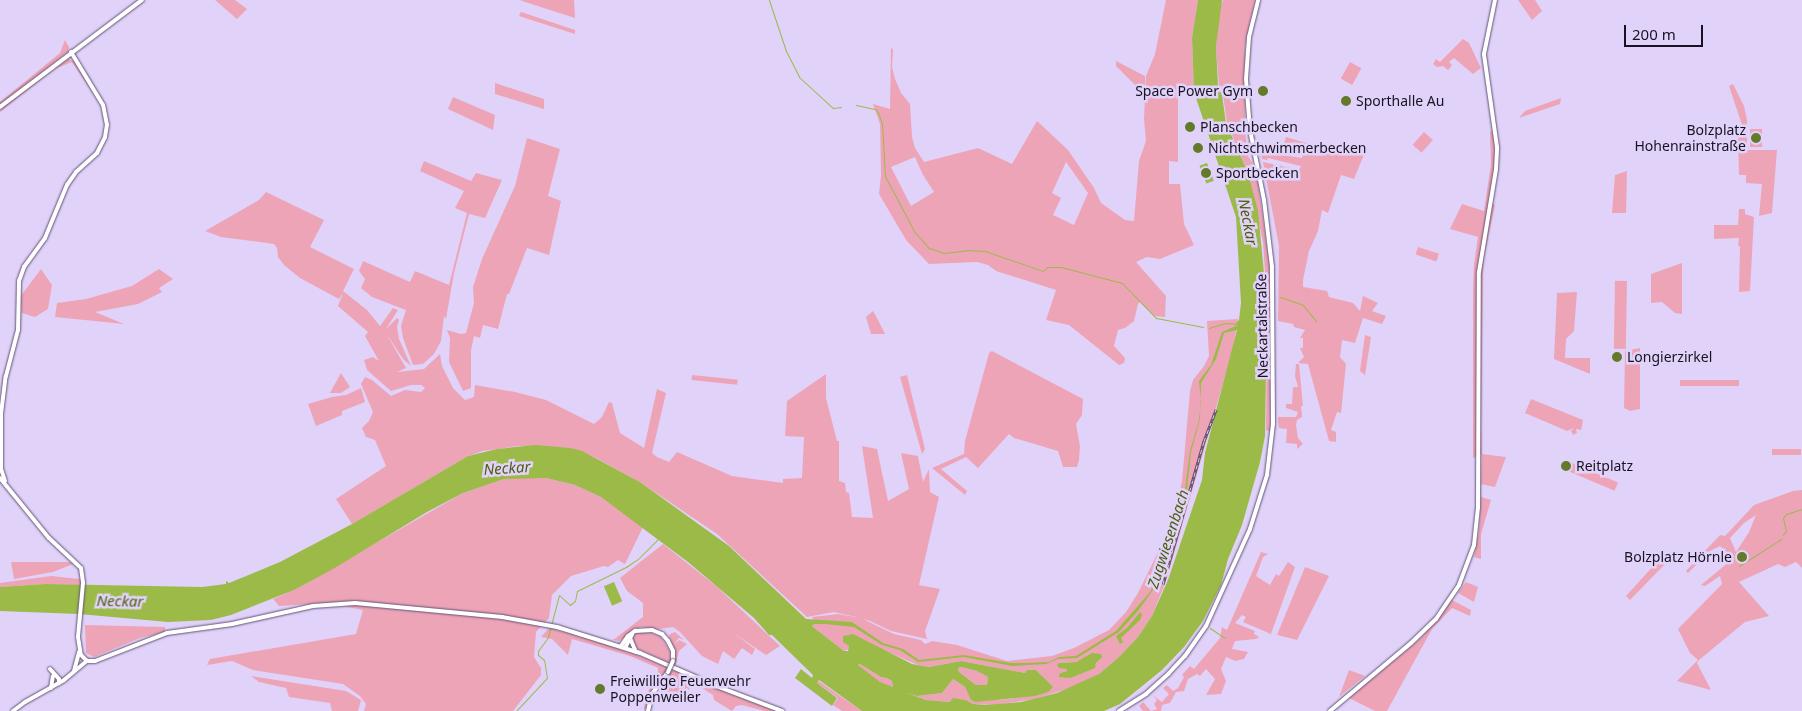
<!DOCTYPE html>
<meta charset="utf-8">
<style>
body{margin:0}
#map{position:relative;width:1802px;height:711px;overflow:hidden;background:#e1d2fa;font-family:"Noto Sans",sans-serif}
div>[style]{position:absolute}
.green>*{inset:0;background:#eea4b7;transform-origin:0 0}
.water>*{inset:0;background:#9bba48;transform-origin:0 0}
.stream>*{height:1px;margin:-0.5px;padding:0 0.5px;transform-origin:0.5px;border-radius:0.5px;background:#9bba48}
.roads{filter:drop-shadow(0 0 1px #615376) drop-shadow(0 0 1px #615376)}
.secondary>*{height:4px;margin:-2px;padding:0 2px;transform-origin:2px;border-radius:2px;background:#fff}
.rail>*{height:3px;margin-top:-1.5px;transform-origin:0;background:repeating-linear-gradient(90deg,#e1d2fa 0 4px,#595067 0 8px);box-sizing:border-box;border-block:1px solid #595067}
.bridges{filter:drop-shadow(0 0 1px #615376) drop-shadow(0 0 1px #615376)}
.secondary-bridge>*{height:4px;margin:-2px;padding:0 2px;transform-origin:2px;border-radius:2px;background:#fff}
.dots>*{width:14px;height:14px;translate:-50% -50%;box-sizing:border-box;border:2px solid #e1d2fa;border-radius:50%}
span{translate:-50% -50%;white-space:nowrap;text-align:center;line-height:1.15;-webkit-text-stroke:5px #e1d2fa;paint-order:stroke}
.poi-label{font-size:14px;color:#191321}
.right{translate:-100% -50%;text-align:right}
.left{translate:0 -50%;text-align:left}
.street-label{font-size:14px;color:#191321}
.water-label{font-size:15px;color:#4c5f0c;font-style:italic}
.scale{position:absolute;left:1624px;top:25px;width:79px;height:22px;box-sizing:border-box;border:2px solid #191321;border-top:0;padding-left:6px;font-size:15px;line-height:18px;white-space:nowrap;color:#191321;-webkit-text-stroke:4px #e1d2fa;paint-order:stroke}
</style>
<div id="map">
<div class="green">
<div style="clip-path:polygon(215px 0,235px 0,247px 9px,237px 19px)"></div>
<div style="clip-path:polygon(520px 0,574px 0,575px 18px,525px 2px)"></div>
<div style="clip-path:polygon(evenodd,1166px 0,1198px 0,1192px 38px,1194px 92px,1178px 92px,1178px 162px,1169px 161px,1169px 184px,1180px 184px,1184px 224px,1194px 245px,1160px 259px,1147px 257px,1136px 262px,1166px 296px,1165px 317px,1154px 316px,1140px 302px,1138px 304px,1134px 321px,1125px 328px,1118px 330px,1114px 346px,1125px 358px,1124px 363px,1119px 365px,1069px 325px,1046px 320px,1056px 290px,996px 271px,988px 265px,977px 262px,929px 264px,906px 240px,879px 194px,881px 175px,880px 124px,873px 104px,890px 109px,891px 47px,893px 50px,892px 67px,895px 79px,901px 93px,910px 104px,912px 137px,915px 148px,924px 162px,978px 148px,1012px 164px,1037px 121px,1068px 150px,1094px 188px,1101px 203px,1125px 220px,1134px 221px,1139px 161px,1146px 141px,1144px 119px,1146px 76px,1155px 54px,1166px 0,915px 157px,923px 175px,934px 192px,911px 206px,891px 167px,915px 157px,1166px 0,1066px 162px,1088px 193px,1074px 225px,1053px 215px,1061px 198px,1052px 193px,1066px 162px)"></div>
<div style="clip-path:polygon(1223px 0,1255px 0,1245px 46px,1245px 131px,1248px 156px,1256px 169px,1271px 275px,1270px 432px,1266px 430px,1267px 304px,1263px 242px,1248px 173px,1227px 123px,1223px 95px,1219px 86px,1216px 48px,1219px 11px)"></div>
<div style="clip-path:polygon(1518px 0,1535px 0,1542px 11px,1532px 20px)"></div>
<div style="clip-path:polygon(521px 12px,575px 30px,575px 34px,519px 16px)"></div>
<div style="clip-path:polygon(1463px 39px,1469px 43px,1481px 68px,1473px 74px,1454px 58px,1449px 62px,1452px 65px,1448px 70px,1443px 66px,1437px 67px,1433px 64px,1436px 59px,1440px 62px)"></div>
<div style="clip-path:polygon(65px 40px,69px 47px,68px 52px,0 106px,0 102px,60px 53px)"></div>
<div style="clip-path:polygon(67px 58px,72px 61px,76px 59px,98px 96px,96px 97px,72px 62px,54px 69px,0 112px,0 109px)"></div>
<div style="clip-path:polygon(1116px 61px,1145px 76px,1145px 91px,1143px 93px,1116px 66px)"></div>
<div style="left:1350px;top:62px;width:13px;height:19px;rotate:29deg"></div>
<div style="clip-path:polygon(495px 83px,544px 99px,544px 109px,495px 94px)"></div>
<div style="clip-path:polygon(1733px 84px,1744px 106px,1747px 120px,1747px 150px,1777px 150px,1772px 213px,1759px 216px,1762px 184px,1746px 183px,1746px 175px,1739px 175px,1738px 136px,1744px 131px,1729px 86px)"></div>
<div style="clip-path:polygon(453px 97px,495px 115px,493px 130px,448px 109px)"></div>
<div style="clip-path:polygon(1561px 98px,1560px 104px,1519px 118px,1525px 111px)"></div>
<div style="left:1750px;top:129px;width:12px;height:18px"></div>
<div style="clip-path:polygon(1494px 130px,1495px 169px,1490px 202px,1495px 205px,1484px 257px,1483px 274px,1481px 428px,1482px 454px,1506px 457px,1495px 487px,1481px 484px,1482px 454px,1473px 458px,1473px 289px,1474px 264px,1478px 237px,1450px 229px,1462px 204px,1484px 211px,1491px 164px,1490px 132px)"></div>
<div style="left:1424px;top:132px;width:12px;height:17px;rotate:42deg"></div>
<div style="clip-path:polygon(1286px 137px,1336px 152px,1340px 143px,1365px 152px,1354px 179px,1341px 175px,1328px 213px,1322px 210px,1318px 231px,1309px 251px,1303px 280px,1303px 287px,1327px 291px,1329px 297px,1353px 303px,1360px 311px,1363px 296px,1378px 303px,1372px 311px,1386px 316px,1382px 324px,1363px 318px,1355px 343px,1342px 340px,1340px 357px,1346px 364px,1341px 413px,1337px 412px,1331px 430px,1336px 432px,1336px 442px,1329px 441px,1308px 364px,1298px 363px,1304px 357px,1300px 348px,1303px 348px,1303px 338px,1300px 338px,1305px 330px,1294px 327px,1293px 324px,1278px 321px,1279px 246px,1263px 162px,1299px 170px,1301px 166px,1268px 158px,1267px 160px,1262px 159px,1261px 152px,1302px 158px,1303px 153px,1283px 148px)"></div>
<div style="clip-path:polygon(527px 138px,560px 149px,548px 196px,561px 201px,549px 255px,527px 248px,509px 294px,507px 294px,498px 329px,483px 325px,480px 338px,474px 336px,471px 350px,471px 388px,463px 391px,449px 362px,450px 338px,447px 330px,461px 334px,466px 333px,474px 303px,473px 287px,482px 259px,515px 186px)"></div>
<div style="clip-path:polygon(424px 161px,471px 181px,476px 173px,502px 180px,485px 218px,469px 214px,454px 273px,446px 319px,444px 316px,441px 341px,434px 354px,423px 364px,413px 365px,403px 338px,401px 326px,406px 310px,372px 297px,361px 288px,365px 279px,359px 271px,363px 261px,410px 282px,415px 271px,449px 285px,467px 213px,455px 208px,464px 191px,420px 171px)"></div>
<div style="clip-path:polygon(1627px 171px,1626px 213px,1612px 213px,1615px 175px)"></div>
<div style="clip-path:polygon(evenodd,266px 192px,324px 220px,310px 247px,354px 269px,343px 291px,367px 310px,380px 326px,393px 308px,398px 310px,386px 329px,397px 318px,399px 320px,397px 327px,399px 339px,411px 366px,403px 359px,386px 333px,406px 368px,397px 372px,424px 369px,440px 354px,442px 366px,453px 388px,465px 400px,474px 397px,475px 385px,515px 392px,546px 400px,594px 424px,602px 417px,609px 402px,612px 403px,620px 433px,644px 448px,657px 389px,666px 393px,652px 453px,657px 457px,669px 462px,677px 452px,732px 476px,783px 483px,783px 479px,802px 478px,804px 437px,785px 436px,787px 401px,826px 374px,826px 398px,837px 441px,839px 441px,839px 481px,845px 483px,846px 492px,849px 493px,852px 517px,873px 518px,862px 446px,877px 449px,888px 501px,909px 489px,901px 453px,918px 456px,923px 482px,929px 469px,930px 492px,939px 497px,919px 585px,940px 589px,925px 631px,927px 639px,891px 631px,870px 621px,863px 619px,894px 634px,921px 640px,925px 644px,932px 641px,957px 645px,1007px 661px,1052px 656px,1074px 648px,1109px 630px,1126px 612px,1138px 593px,1166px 536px,1179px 495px,1182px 481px,1190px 391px,1193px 380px,1204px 366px,1209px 356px,1207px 321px,1238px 319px,1233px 349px,1166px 581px,1152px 616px,1138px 637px,1119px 657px,1099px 674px,1076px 686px,1035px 699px,994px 705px,973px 704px,966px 700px,954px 699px,951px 702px,926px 700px,907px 693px,917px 696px,942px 693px,953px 679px,965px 687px,973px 701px,1010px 699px,1032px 695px,1042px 676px,1036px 670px,1027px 670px,1025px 673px,961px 661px,929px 667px,918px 665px,874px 646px,845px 643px,849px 646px,849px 649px,844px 651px,813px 627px,812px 625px,815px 623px,812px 617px,838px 614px,861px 618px,834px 612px,807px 617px,717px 534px,640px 482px,596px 458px,571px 448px,518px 446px,483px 451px,468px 456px,352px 524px,336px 499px,386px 466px,375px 440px,366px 437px,362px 428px,369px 421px,373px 412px,361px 384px,365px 377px,372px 380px,391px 396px,405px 390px,421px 392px,425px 388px,421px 385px,411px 385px,391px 391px,367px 370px,364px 360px,373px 357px,379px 361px,365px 336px,368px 332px,338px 306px,343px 293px,339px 299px,300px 278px,284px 265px,278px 257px,277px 248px,274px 244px,221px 237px,205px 231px,259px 200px,266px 192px,1087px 657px,1098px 660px,1094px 668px,1071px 678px,1060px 673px,1067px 671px,1067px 668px,1059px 663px,1075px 662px,1087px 657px)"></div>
<div style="clip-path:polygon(1739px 209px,1745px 209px,1745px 214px,1754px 217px,1750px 291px,1739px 292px,1740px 246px,1738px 246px,1739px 238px,1714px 239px,1714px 225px,1738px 225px)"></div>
<div style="left:1418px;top:247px;width:22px;height:8px;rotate:18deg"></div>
<div style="clip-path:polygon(1682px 263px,1682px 314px,1675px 313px,1662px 302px,1651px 303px,1651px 274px)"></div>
<div style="clip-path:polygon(41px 269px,52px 285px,48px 309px,35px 317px,22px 313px,20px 297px)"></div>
<div style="clip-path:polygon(159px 269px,173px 279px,159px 288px,162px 292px,138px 304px,95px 312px,124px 324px,55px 317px,57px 303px,86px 299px,132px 286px)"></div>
<div style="left:1627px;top:281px;width:68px;height:12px;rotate:91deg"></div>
<div style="clip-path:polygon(1577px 292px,1574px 331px,1566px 339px,1565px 358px,1590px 358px,1590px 374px,1554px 359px,1557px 293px)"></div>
<div style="clip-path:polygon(873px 311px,878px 320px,885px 334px,871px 334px,866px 317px)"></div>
<div style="clip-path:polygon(1365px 335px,1371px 337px,1365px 375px,1360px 371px)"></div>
<div style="clip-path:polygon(1640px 348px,1640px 409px,1630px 411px,1624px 408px,1625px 351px)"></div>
<div style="clip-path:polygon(992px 351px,1083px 399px,1082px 415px,1076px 424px,1080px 446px,1079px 460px,1077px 467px,1063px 467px,1058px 451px,1014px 438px,1009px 434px,978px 468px,966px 457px,941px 469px,967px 491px,965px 495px,932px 468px,964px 454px,965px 441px,989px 353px)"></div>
<div style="clip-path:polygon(1296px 364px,1299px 364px,1303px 406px,1301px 406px,1302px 417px,1297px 420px,1296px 425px,1298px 438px,1303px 444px,1297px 449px,1297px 444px,1286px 443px,1287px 429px,1279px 428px,1278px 422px,1278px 417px,1296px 417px,1298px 412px,1286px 408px,1286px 404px,1292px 404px,1293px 387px,1298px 387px,1295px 376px)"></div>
<div style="clip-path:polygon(341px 373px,350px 387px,341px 393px,330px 393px)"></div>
<div style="left:692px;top:375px;width:46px;height:5px;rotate:6deg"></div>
<div style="clip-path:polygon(907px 375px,925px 449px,922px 454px,900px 377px)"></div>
<div style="left:1739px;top:380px;width:6px;height:59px;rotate:90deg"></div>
<div style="clip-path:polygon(361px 388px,365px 402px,342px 411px,342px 415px,316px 426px,308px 404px,332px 397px,346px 395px)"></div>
<div style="clip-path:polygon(1531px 399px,1583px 420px,1581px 430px,1576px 429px,1577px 433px,1573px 435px,1571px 431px,1574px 428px,1567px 431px,1525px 413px)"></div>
<div style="left:1801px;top:449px;width:6px;height:29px;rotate:90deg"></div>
<div style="left:1572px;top:463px;width:50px;height:9px;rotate:23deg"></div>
<div style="clip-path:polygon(526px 477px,546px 478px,575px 485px,601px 497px,643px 527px,625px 564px,618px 560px,608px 567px,604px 566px,571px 576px,552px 595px,549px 618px,536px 632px,534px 657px,541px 668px,541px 675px,513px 711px,364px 711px,366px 704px,360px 696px,343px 684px,253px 670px,232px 661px,207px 665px,210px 659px,356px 634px,363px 610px,328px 603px,279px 606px,273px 599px,294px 590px,463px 493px,504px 479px)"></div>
<div style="clip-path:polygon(evenodd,1802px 490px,1802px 568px,1796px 562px,1785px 567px,1778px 564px,1739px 582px,1769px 616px,1745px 622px,1699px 660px,1697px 663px,1711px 690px,1677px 681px,1698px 660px,1690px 653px,1678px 629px,1722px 584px,1720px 576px,1705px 586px,1701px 585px,1729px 562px,1732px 557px,1720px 546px,1710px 551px,1688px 573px,1686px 571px,1720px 535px,1725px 536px,1754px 505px,1793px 491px,1802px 490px,1756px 515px,1749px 532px,1736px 552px,1730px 538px,1744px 523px,1756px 515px)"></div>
<div style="clip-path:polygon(1481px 497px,1491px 500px,1481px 534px,1481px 559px,1474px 557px,1479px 532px)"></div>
<div style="clip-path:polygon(663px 544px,716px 586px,780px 646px,766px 655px,732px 632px,755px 649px,752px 655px,742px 648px,734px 659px,723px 651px,718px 664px,702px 656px,680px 632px,673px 627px,659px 629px,640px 627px,619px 641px,613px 640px,643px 617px,643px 603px,627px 591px,620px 578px)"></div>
<div style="clip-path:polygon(1261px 552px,1268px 554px,1263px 557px,1256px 576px,1270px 585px,1276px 574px,1279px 576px,1288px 562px,1295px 567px,1271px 634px,1243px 622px,1246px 617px,1242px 615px,1235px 623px,1255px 631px,1254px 634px,1259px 637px,1256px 639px,1235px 641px,1232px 649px,1248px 652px,1244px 659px,1235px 661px,1226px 657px,1221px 669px,1226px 681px,1221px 694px,1206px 695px,1215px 679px,1206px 669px,1200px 676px,1197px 674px,1188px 679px,1184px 691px,1176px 692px,1170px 703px,1162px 705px,1161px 711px,1143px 711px,1139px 706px,1143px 702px,1151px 711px,1157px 709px,1154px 704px,1157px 700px,1152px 695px,1162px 702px,1169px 694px,1163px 688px,1167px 685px,1173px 691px,1178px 688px,1184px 677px,1182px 675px,1190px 666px,1194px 669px,1220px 638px,1222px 627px,1227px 630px)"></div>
<div style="clip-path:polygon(1666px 552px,1671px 558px,1630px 600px,1626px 596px)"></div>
<div style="clip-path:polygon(11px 562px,70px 562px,73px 564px,53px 572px,14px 579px)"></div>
<div style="clip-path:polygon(1305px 567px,1329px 576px,1297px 640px,1277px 635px)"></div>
<div style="clip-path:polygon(51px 576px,80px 579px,82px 585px,45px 584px,0 587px,0 583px)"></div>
<div style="clip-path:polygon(1466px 582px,1478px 587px,1474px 602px,1458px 593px)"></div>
<div style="clip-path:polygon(1452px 600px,1471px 610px,1470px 616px,1452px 608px,1432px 629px,1387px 711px,1375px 711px,1349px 698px,1422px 637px)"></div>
<div style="clip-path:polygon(85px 625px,165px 627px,165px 632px,140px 638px,94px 657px,86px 653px)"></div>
<div style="clip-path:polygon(549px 628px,605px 643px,668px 667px,651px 692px,646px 709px,644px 709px,646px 696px,658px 673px,658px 668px,630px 656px,572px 639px,568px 655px,552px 639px,541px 637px)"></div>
<div style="clip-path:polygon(640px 632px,651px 633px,661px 637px,671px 653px,669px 663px,634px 647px,631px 641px,634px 635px)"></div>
<div style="clip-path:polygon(675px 632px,684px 640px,679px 638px,674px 644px,679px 640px,687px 644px,679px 651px,675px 666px,674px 648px,669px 637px,670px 634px)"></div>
<div style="clip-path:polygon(860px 664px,881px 677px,887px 678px,892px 681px,893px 687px,880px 683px,858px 665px)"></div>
<div style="clip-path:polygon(961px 667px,977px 671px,988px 677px,987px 685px,976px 685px,959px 672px,958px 668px)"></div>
<div style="clip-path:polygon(673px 669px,718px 689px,776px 711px,764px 711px,742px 705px,736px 706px,732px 711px,714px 700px,713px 695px,694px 683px,681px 700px,677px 701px,658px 691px)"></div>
<div style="clip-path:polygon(1349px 670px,1365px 676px,1339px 697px)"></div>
<div style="clip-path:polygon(251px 676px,346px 691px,361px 700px,358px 711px,332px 711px,330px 703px,289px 697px,286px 688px,259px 682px)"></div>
<div style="clip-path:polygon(819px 681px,840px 696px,862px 711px,842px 711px,833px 705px,838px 698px,817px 683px)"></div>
</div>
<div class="water">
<div style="clip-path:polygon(evenodd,1198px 0,1222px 0,1216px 47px,1218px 85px,1222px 95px,1226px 123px,1248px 173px,1258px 211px,1267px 304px,1265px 436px,1260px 462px,1242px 525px,1228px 559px,1221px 585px,1203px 621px,1184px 647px,1162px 670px,1120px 704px,1104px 711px,862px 711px,819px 680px,817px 683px,837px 698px,832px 706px,795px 678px,801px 669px,812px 678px,813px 675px,772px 635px,769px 635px,754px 618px,688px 562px,601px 497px,575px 485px,546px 478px,504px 479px,463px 493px,427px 512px,333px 569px,294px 590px,231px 615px,211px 620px,168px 622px,79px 614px,0 611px,0 587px,45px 584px,202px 587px,226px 584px,226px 581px,229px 583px,280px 562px,352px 524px,468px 456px,497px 449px,535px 445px,571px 448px,582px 451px,640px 482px,729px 546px,806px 619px,852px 622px,883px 643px,903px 649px,919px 660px,964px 655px,1011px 663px,1026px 663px,1049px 662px,1059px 657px,1076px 656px,1116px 631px,1151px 591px,1164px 547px,1185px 489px,1190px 451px,1199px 420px,1201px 402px,1199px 381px,1211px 365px,1222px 332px,1238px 325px,1236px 323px,1239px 320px,1241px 303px,1236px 217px,1194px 92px,1192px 38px,1198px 0,1237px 330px,1205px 453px,1202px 480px,1168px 580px,1152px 616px,1138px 637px,1119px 657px,1099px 674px,1057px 693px,1021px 702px,986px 705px,973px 704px,966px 700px,953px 698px,950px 702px,926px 700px,907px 693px,917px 696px,942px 693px,953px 679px,965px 687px,971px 700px,975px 702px,1035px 696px,1048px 692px,1053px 687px,1036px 670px,1027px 670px,1025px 673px,961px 661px,929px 667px,912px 664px,853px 634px,843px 636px,843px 642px,849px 646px,848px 651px,844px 651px,813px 627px,812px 625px,815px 624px,825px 624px,854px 627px,882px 645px,900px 650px,918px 662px,964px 657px,1012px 666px,1046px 664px,1058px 659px,1077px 658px,1119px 632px,1138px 611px,1155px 587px,1166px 547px,1187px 489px,1191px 452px,1200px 419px,1201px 383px,1216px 359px,1224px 333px,1237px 330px,1198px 0,860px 664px,881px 677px,887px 678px,892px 681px,893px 687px,880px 682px,858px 665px,860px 664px,1198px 0,961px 667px,977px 671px,988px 677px,987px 685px,976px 685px,959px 672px,958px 668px,961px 667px)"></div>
<div style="left:1207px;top:163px;width:19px;height:8px;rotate:69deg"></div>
<div style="left:614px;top:582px;width:21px;height:11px;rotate:67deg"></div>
<div style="clip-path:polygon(1140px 612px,1142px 615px,1140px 620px,1121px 638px,1123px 642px,1120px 644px,1116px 636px,1127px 628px)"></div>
<div style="clip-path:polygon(1092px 653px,1101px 654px,1102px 657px,1096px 663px,1095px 668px,1071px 678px,1059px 677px,1060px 673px,1067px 671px,1067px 669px,1059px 668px,1057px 665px,1059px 663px,1076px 662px)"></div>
</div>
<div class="stream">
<div style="left:769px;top:0;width:54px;rotate:71.6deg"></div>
<div style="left:786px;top:51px;width:29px;rotate:63deg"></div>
<div style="left:799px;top:77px;width:46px;rotate:42.4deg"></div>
<div style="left:833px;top:108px;width:8px;rotate:-7deg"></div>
<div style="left:856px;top:105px;width:19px;rotate:12deg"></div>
<div style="left:875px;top:109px;width:4px;rotate:45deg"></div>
<div style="left:878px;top:112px;width:13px;rotate:72deg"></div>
<div style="left:882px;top:124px;width:52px;rotate:86.7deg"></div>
<div style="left:885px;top:176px;width:62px;rotate:62.2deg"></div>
<div style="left:914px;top:231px;width:23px;rotate:49deg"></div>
<div style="left:929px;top:248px;width:16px;rotate:18deg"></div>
<div style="left:944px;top:253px;width:23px;rotate:-7deg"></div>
<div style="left:967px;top:250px;width:18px;rotate:3deg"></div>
<div style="left:985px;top:251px;width:61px;rotate:19deg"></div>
<div style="left:1043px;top:271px;width:6px;rotate:-45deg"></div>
<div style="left:1047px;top:267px;width:14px"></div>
<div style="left:1061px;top:267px;width:63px;rotate:14.7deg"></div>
<div style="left:1122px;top:283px;width:49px;rotate:45.8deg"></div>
<div style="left:1156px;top:318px;width:48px;rotate:10.8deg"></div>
<div style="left:1266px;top:293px;width:5px;rotate:11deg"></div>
<div style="left:1280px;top:297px;width:24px;rotate:19deg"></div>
<div style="left:1303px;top:305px;width:21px;rotate:51deg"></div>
<div style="left:1209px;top:328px;width:17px;rotate:-17deg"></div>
<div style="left:1225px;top:323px;width:12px;rotate:5deg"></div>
<div style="left:1783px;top:535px;width:5px;rotate:-53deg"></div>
<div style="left:1786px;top:531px;width:13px;rotate:-103deg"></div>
<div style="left:1783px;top:518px;width:5px;rotate:-53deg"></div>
<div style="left:1786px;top:514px;width:17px;rotate:-17deg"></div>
<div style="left:1739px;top:566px;width:50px;rotate:-32.7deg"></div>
<div style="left:1210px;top:628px;width:18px;rotate:34deg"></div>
<div style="left:516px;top:711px;width:45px;rotate:-46.8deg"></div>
<div style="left:547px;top:678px;width:18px;rotate:-99deg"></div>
<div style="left:544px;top:660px;width:8px;rotate:-140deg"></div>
<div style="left:538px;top:655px;width:4px;rotate:-90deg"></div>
<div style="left:538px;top:651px;width:17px;rotate:-54deg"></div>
<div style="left:548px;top:637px;width:43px;rotate:-75.3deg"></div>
<div style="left:559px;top:595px;width:15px;rotate:42deg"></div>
<div style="left:570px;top:605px;width:6px;rotate:-39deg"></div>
<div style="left:575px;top:601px;width:10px;rotate:-79deg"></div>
<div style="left:577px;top:591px;width:55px;rotate:-26.1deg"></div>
<div style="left:626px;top:567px;width:14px;rotate:-34deg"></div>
<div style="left:638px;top:559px;width:28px;rotate:-45deg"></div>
</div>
<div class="roads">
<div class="secondary">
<div style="left:0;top:107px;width:178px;rotate:-37deg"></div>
<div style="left:0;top:478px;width:77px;rotate:50.8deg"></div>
<div style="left:49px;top:538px;width:44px;rotate:43.2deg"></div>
<div style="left:81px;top:568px;width:15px;rotate:82deg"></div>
<div style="left:83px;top:583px;width:54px;rotate:95.3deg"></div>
<div style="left:78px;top:637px;width:18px;rotate:81deg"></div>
<div style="left:81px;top:655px;width:8px;rotate:45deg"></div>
<div style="left:87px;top:661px;width:8px"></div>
<div style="left:95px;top:661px;width:77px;rotate:-21.3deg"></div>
<div style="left:167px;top:633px;width:66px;rotate:-7.9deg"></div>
<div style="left:232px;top:624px;width:83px;rotate:-12.5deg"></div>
<div style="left:313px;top:606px;width:42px;rotate:-4.1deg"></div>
<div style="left:355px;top:603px;width:148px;rotate:5.4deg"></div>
<div style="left:502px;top:617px;width:56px;rotate:10.3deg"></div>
<div style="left:557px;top:627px;width:87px;rotate:17.4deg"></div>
<div style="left:640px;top:653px;width:83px;rotate:23.5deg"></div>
<div style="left:716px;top:686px;width:71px;rotate:20.7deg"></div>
<div style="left:5px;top:481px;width:13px;rotate:-108deg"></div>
<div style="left:1px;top:469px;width:55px;rotate:-90deg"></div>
<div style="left:1px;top:414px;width:38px;rotate:-83deg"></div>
<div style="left:6px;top:376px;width:48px;rotate:-75.4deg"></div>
<div style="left:18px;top:330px;width:49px;rotate:-88.8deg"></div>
<div style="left:19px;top:281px;width:15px;rotate:-70deg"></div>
<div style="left:24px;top:267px;width:36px;rotate:-54deg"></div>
<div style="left:45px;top:238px;width:57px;rotate:-67.5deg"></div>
<div style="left:67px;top:185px;width:16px;rotate:-55deg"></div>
<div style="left:76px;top:172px;width:28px;rotate:-42deg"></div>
<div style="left:97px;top:153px;width:18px;rotate:-63deg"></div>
<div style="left:105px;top:137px;width:12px;rotate:-81deg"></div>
<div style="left:107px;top:125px;width:20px;rotate:-101deg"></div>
<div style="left:103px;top:105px;width:62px;rotate:-121.1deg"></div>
<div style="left:630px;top:638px;width:15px;rotate:67deg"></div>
<div style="left:621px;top:646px;width:12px;rotate:-55deg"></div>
<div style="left:628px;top:636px;width:9px;rotate:-36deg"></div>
<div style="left:635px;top:631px;width:17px;rotate:-3deg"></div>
<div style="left:652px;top:630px;width:11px;rotate:22deg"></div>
<div style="left:662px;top:634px;width:9px;rotate:49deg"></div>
<div style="left:668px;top:641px;width:11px;rotate:63deg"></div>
<div style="left:673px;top:651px;width:10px;rotate:90deg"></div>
<div style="left:625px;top:648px;width:16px;rotate:-63deg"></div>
<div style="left:50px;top:669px;width:13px;rotate:48deg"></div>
<div style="left:59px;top:679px;width:4px;rotate:90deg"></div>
<div style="left:74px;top:671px;width:20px;rotate:-75deg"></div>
<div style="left:51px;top:688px;width:12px;rotate:-81deg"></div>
<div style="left:13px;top:711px;width:15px;rotate:-37deg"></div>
<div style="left:25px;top:702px;width:45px;rotate:-29.4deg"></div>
<div style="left:64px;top:680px;width:30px;rotate:-40deg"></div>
<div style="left:648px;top:711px;width:17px;rotate:-77deg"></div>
<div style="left:652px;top:694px;width:27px;rotate:-54deg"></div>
<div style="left:1119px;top:711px;width:32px;rotate:-32deg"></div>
<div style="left:1146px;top:694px;width:31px;rotate:-42deg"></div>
<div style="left:1169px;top:673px;width:23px;rotate:-47deg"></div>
<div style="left:1185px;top:656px;width:37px;rotate:-55deg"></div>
<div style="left:1206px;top:626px;width:107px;rotate:-65.6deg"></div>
<div style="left:1250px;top:529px;width:57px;rotate:-72.5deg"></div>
<div style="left:1267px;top:475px;width:51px;rotate:-83.3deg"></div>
<div style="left:1273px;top:424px;width:157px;rotate:-90.4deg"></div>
<div style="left:1272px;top:267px;width:67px;rotate:-96.8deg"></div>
<div style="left:1264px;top:200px;width:71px;rotate:-101.3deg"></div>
<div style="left:1250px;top:130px;width:51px;rotate:-94.5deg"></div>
<div style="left:1246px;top:79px;width:42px;rotate:-85.9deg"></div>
<div style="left:1249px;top:37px;width:38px;rotate:-76deg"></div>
<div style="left:1330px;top:711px;width:106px;rotate:-40deg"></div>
<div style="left:1411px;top:643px;width:35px;rotate:-44deg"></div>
<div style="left:1436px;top:619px;width:41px;rotate:-55.9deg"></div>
<div style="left:1459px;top:585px;width:43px;rotate:-69.4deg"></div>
<div style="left:1474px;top:545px;width:37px;rotate:-84deg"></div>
<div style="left:1478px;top:508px;width:236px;rotate:-89.8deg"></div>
<div style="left:1479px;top:272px;width:104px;rotate:-80.6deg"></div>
<div style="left:1496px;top:169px;width:22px;rotate:-87deg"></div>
<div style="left:1497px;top:147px;width:94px;rotate:-98deg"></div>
<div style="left:1484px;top:54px;width:55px;rotate:-78.5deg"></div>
</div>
</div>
<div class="rail">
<div style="left:1163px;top:584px;width:149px;rotate:-74deg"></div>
<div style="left:1204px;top:441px;width:34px;rotate:-69deg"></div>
</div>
<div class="bridges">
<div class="secondary-bridge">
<div style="left:668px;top:672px;width:12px;rotate:-66deg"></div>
</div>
</div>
<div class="dots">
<div style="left:1263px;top:91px;background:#64792a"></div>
<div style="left:1346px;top:101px;background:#64792a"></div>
<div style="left:1190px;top:127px;background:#64792a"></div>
<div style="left:1756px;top:138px;background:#64792a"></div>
<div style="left:1198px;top:148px;background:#64792a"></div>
<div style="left:1206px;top:173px;background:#64792a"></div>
<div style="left:1617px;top:357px;background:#64792a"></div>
<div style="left:1566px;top:466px;background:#64792a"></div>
<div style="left:1742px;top:557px;background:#64792a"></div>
<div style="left:600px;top:689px;background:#64792a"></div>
</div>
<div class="poi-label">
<span class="right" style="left:1253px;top:91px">Space Power Gym</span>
<span class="left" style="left:1356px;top:101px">Sporthalle Au</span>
<span class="left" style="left:1200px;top:127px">Planschbecken</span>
<span class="right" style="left:1746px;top:138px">Bolzplatz<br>Hohenrainstraße</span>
<span class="left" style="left:1208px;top:148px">Nichtschwimmerbecken</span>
<span class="left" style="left:1216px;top:173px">Sportbecken</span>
<span class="left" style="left:1627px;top:357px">Longierzirkel</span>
<span class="left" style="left:1576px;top:466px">Reitplatz</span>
<span class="right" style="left:1732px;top:557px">Bolzplatz Hörnle</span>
<span class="left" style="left:610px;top:689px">Freiwillige Feuerwehr<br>Poppenweiler</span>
</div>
<div class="street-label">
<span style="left:1262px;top:326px;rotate:-91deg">Neckartalstraße</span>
</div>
<div class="water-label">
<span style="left:1248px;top:222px;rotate:79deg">Neckar</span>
<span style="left:507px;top:468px;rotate:-4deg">Neckar</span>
<span style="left:1168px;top:539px;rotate:-72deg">Zugwiesenbach</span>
<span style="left:120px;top:601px;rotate:1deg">Neckar</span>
</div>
<div class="scale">200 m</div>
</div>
